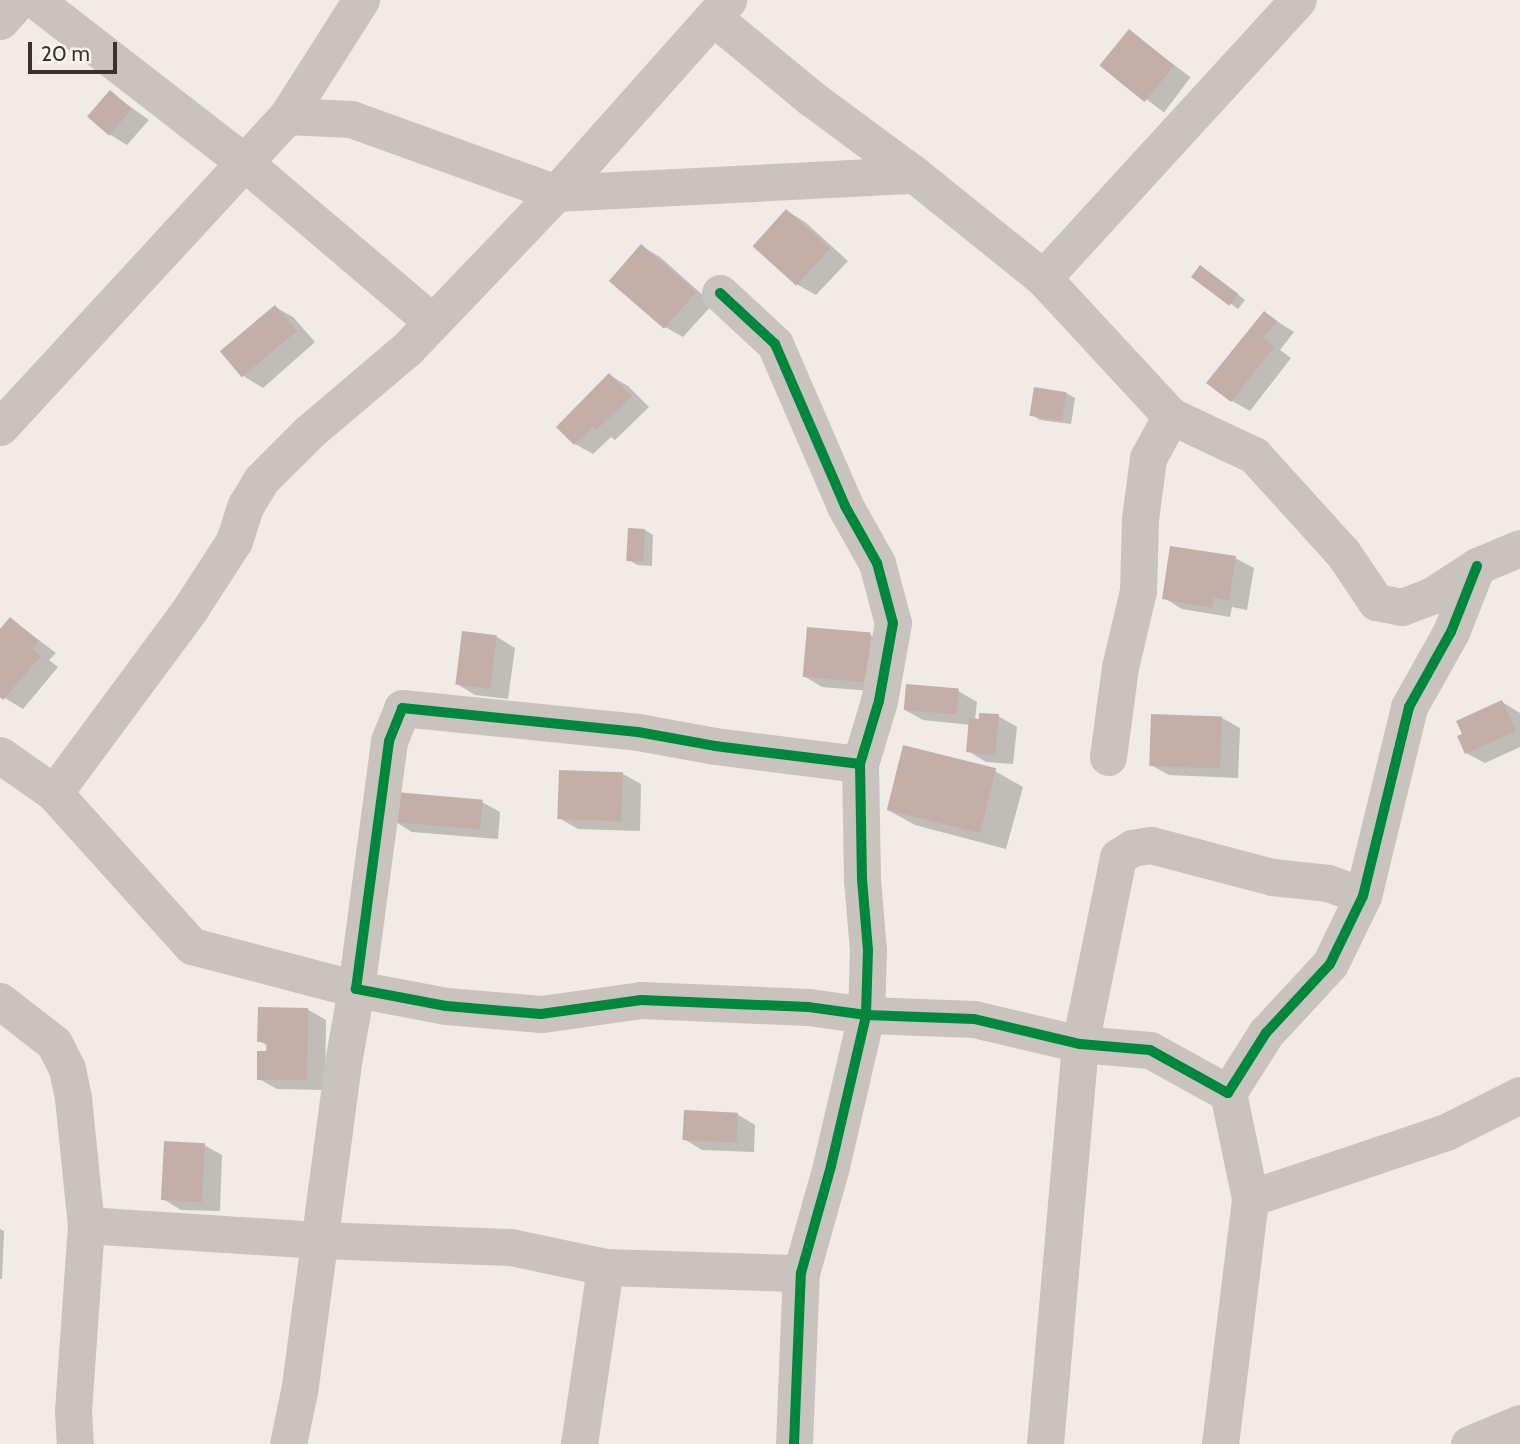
<!DOCTYPE html>
<style>
body{margin:0}
#map{position:relative;width:1520px;height:1444px;overflow:hidden;background:#f0ebe5;font-family:Cabin,sans-serif}
div>[style]{position:absolute}
.shadow>*{inset:0;background:#0003;transform-origin:0 0}
.building>*{inset:0;background:#c3afa7;transform-origin:0 0}
.street>*{height:37px;margin:-18.5px;padding:0 18.5px;transform-origin:18.5px;border-radius:18.5px;background:#c9c3be}
.cycleway>*{height:10px;margin:-5px;padding:0 5px;transform-origin:5px;border-radius:5px;background:#00873e}
span{translate:-50% -50%;white-space:nowrap;text-align:center;line-height:1.15;-webkit-text-stroke:7px #fbf5ee;paint-order:stroke}
.scale{position:absolute;left:28px;top:42px;width:89px;height:32px;box-sizing:border-box;border:4px solid #3b302b;border-top:0;padding-left:9px;font-size:21px;line-height:24px;white-space:nowrap;color:#3b302b;-webkit-text-stroke:5px #fbf5ee;paint-order:stroke}
</style>
<div id="map">
<div class="shadow">
<div style="left:1129px;top:31px;width:77px;height:44px;rotate:37deg"></div>
<div style="clip-path:polygon(110px 92px,149px 120px,127px 145px,109px 134px)"></div>
<div style="clip-path:polygon(787px 211px,805px 222px,848px 261px,816px 295px,798px 285px)"></div>
<div style="clip-path:polygon(641px 246px,660px 257px,713px 304px,683px 337px,665px 327px)"></div>
<div style="clip-path:polygon(1209px 272px,1245px 300px,1238px 309px,1193px 276px)"></div>
<div style="clip-path:polygon(275px 307px,293px 317px,315px 342px,263px 388px,245px 377px,223px 353px)"></div>
<div style="clip-path:polygon(1264px 313px,1294px 332px,1280px 350px,1291px 358px,1250px 411px,1232px 401px)"></div>
<div style="clip-path:polygon(609px 375px,628px 386px,649px 407px,615px 440px,611px 437px,593px 454px,575px 444px)"></div>
<div style="clip-path:polygon(1066px 393px,1075px 398px,1071px 424px,1040px 420px,1032px 415px)"></div>
<div style="clip-path:polygon(645px 530px,653px 535px,652px 566px,637px 565px,629px 560px)"></div>
<div style="clip-path:polygon(1235px 558px,1254px 568px,1247px 610px,1232px 607px,1230px 617px,1182px 609px,1164px 598px)"></div>
<div style="clip-path:polygon(11px 619px,56px 653px,49px 660px,58px 667px,23px 709px,0 695px,0 632px)"></div>
<div style="clip-path:polygon(464px 633px,497px 637px,515px 648px,508px 699px,475px 695px,457px 684px)"></div>
<div style="clip-path:polygon(870px 635px,889px 645px,884px 692px,822px 687px,804px 676px)"></div>
<div style="clip-path:polygon(958px 691px,977px 702px,975px 720px,998px 716px,1017px 727px,1013px 764px,986px 762px,968px 751px,971px 725px,923px 720px,905px 710px)"></div>
<div style="clip-path:polygon(1502px 702px,1520px 713px,1520px 747px,1485px 763px,1466px 753px)"></div>
<div style="clip-path:polygon(1222px 718px,1240px 728px,1238px 778px,1169px 775px,1151px 765px)"></div>
<div style="clip-path:polygon(995px 771px,1023px 787px,1006px 849px,915px 825px,888px 810px)"></div>
<div style="clip-path:polygon(623px 774px,641px 784px,640px 831px,578px 829px,559px 818px)"></div>
<div style="clip-path:polygon(482px 802px,500px 812px,498px 839px,412px 832px,394px 821px)"></div>
<div style="clip-path:polygon(307px 1009px,326px 1020px,325px 1090px,277px 1089px,259px 1079px,268px 1053px,268px 1046px,259px 1041px)"></div>
<div style="clip-path:polygon(737px 1114px,755px 1125px,754px 1152px,702px 1150px,684px 1139px)"></div>
<div style="clip-path:polygon(204px 1145px,222px 1155px,220px 1211px,181px 1210px,163px 1199px)"></div>
<div style="clip-path:polygon(0 1229px,4px 1231px,2px 1279px,0 1279px)"></div>
</div>
<div class="building">
<div style="left:1129px;top:29px;width:58px;height:47px;rotate:39deg"></div>
<div style="left:110px;top:90px;width:29px;height:35px;rotate:41deg"></div>
<div style="left:786px;top:209px;width:59px;height:50px;rotate:42deg"></div>
<div style="left:641px;top:244px;width:73px;height:49px;rotate:41deg"></div>
<div style="left:1200px;top:265px;width:48px;height:15px;rotate:37deg"></div>
<div style="left:275px;top:305px;width:34px;height:72px;rotate:50deg"></div>
<div style="clip-path:polygon(1264px 311px,1277px 321px,1263px 338px,1274px 347px,1231px 402px,1206px 383px)"></div>
<div style="clip-path:polygon(609px 373px,632px 396px,596px 430px,593px 427px,574px 445px,556px 427px)"></div>
<div style="left:1034px;top:387px;width:33px;height:29px;rotate:9deg"></div>
<div style="left:628px;top:528px;width:17px;height:33px;rotate:3deg"></div>
<div style="clip-path:polygon(1170px 546px,1236px 556px,1229px 601px,1214px 598px,1212px 608px,1162px 599px)"></div>
<div style="clip-path:polygon(10px 617px,39px 641px,32px 648px,41px 656px,3px 700px,0 697px,0 629px)"></div>
<div style="left:807px;top:627px;width:64px;height:50px;rotate:5deg"></div>
<div style="left:462px;top:631px;width:35px;height:54px;rotate:7deg"></div>
<div style="left:906px;top:684px;width:53px;height:26px;rotate:5deg"></div>
<div style="clip-path:polygon(1502px 700px,1516px 731px,1465px 754px,1457px 736px,1462px 734px,1456px 721px)"></div>
<div style="clip-path:polygon(979px 713px,999px 714px,995px 755px,966px 752px,969px 718px,979px 719px)"></div>
<div style="left:1151px;top:714px;width:71px;height:52px;rotate:2deg"></div>
<div style="left:903px;top:745px;width:96px;height:67px;rotate:14deg"></div>
<div style="left:559px;top:770px;width:64px;height:49px;rotate:2deg"></div>
<div style="left:395px;top:792px;width:88px;height:30px;rotate:5deg"></div>
<div style="clip-path:polygon(258px 1007px,308px 1008px,307px 1080px,257px 1080px,257px 1051px,266px 1051px,267px 1042px,257px 1042px)"></div>
<div style="left:684px;top:1110px;width:54px;height:30px;rotate:3deg"></div>
<div style="left:164px;top:1141px;width:41px;height:59px;rotate:3deg"></div>
</div>
<div class="street">
<div style="left:35px;top:0;width:266px;rotate:37.8deg"></div>
<div style="left:245px;top:163px;width:244px;rotate:40.3deg"></div>
<div style="left:714px;top:18px;width:126px;rotate:39.5deg"></div>
<div style="left:811px;top:98px;width:129px;rotate:36.5deg"></div>
<div style="left:915px;top:175px;width:164px;rotate:38.8deg"></div>
<div style="left:1043px;top:278px;width:188px;rotate:47.2deg"></div>
<div style="left:0;top:21px;width:28px;rotate:-48deg"></div>
<div style="left:287px;top:116px;width:138px;rotate:-57.5deg"></div>
<div style="left:1043px;top:278px;width:377px;rotate:-47.5deg"></div>
<div style="left:720px;top:293px;width:75px;rotate:42.8deg"></div>
<div style="left:775px;top:344px;width:176px;rotate:66.6deg"></div>
<div style="left:845px;top:506px;width:65px;rotate:60.7deg"></div>
<div style="left:877px;top:563px;width:62px;rotate:75.1deg"></div>
<div style="left:893px;top:623px;width:79px;rotate:100.2deg"></div>
<div style="left:879px;top:701px;width:66px;rotate:106.8deg"></div>
<div style="left:860px;top:764px;width:115px;rotate:89deg"></div>
<div style="left:862px;top:879px;width:71px;rotate:85.2deg"></div>
<div style="left:868px;top:950px;width:65px;rotate:91.8deg"></div>
<div style="left:866px;top:1015px;width:59px;rotate:-172.1deg"></div>
<div style="left:808px;top:1007px;width:167px;rotate:-177.6deg"></div>
<div style="left:641px;top:1000px;width:101px;rotate:172deg"></div>
<div style="left:541px;top:1014px;width:95px;rotate:-175.2deg"></div>
<div style="left:446px;top:1006px;width:92px;rotate:-169.3deg"></div>
<div style="left:356px;top:989px;width:250px;rotate:-82.4deg"></div>
<div style="left:389px;top:741px;width:35px;rotate:-68deg"></div>
<div style="left:402px;top:708px;width:237px;rotate:5.8deg"></div>
<div style="left:638px;top:732px;width:78px;rotate:10.3deg"></div>
<div style="left:715px;top:746px;width:146px;rotate:7.1deg"></div>
<div style="left:0;top:427px;width:423px;rotate:-47.3deg"></div>
<div style="left:287px;top:116px;width:64px;rotate:2.7deg"></div>
<div style="left:351px;top:119px;width:218px;rotate:19.8deg"></div>
<div style="left:556px;top:193px;width:359px;rotate:-2.9deg"></div>
<div style="left:0;top:755px;width:66px;rotate:35.1deg"></div>
<div style="left:54px;top:793px;width:206px;rotate:48deg"></div>
<div style="left:192px;top:946px;width:170px;rotate:14.7deg"></div>
<div style="left:356px;top:989px;width:75px;rotate:100deg"></div>
<div style="left:343px;top:1063px;width:331px;rotate:97.6deg"></div>
<div style="left:299px;top:1391px;width:54px;rotate:101.7deg"></div>
<div style="left:1108px;top:757px;width:91px;rotate:-82.4deg"></div>
<div style="left:1120px;top:667px;width:78px;rotate:-76.7deg"></div>
<div style="left:1138px;top:591px;width:72px;rotate:-88.4deg"></div>
<div style="left:1140px;top:519px;width:62px;rotate:-82.5deg"></div>
<div style="left:1148px;top:458px;width:48px;rotate:-61.3deg"></div>
<div style="left:1171px;top:416px;width:92px;rotate:25.2deg"></div>
<div style="left:1254px;top:455px;width:132px;rotate:47.8deg"></div>
<div style="left:1343px;top:553px;width:59px;rotate:56deg"></div>
<div style="left:1376px;top:602px;width:26px;rotate:11deg"></div>
<div style="left:1402px;top:607px;width:31px;rotate:-21deg"></div>
<div style="left:1431px;top:596px;width:55px;rotate:-33.1deg"></div>
<div style="left:1477px;top:566px;width:47px;rotate:-22.7deg"></div>
<div style="left:54px;top:793px;width:229px;rotate:-53.5deg"></div>
<div style="left:190px;top:609px;width:81px;rotate:-57.1deg"></div>
<div style="left:234px;top:541px;width:38px;rotate:-72deg"></div>
<div style="left:246px;top:505px;width:29px;rotate:-59deg"></div>
<div style="left:261px;top:480px;width:68px;rotate:-45deg"></div>
<div style="left:309px;top:432px;width:128px;rotate:-40.3deg"></div>
<div style="left:407px;top:349px;width:216px;rotate:-46.3deg"></div>
<div style="left:556px;top:193px;width:259px;rotate:-48.3deg"></div>
<div style="left:0;top:1001px;width:68px;rotate:37.9deg"></div>
<div style="left:54px;top:1043px;width:29px;rotate:63deg"></div>
<div style="left:67px;top:1069px;width:30px;rotate:78deg"></div>
<div style="left:73px;top:1098px;width:128px;rotate:84.2deg"></div>
<div style="left:86px;top:1225px;width:185px;rotate:94deg"></div>
<div style="left:73px;top:1410px;width:34px;rotate:87deg"></div>
<div style="left:1250px;top:1198px;width:207px;rotate:-18.6deg"></div>
<div style="left:1446px;top:1132px;width:83px;rotate:-26.6deg"></div>
<div style="left:86px;top:1225px;width:233px;rotate:3.7deg"></div>
<div style="left:319px;top:1240px;width:192px;rotate:2.1deg"></div>
<div style="left:511px;top:1247px;width:96px;rotate:12deg"></div>
<div style="left:605px;top:1267px;width:196px;rotate:1.8deg"></div>
<div style="left:579px;top:1444px;width:179px;rotate:-81.6deg"></div>
<div style="left:794px;top:1444px;width:171px;rotate:-87.7deg"></div>
<div style="left:801px;top:1273px;width:111px;rotate:-74.3deg"></div>
<div style="left:831px;top:1166px;width:155px;rotate:-76.9deg"></div>
<div style="left:866px;top:1015px;width:108px;rotate:2.1deg"></div>
<div style="left:974px;top:1019px;width:109px;rotate:13.3deg"></div>
<div style="left:1080px;top:1044px;width:70px;rotate:4.9deg"></div>
<div style="left:1150px;top:1050px;width:89px;rotate:28.9deg"></div>
<div style="left:1228px;top:1093px;width:71px;rotate:-57.7deg"></div>
<div style="left:1266px;top:1033px;width:94px;rotate:-47.2deg"></div>
<div style="left:1330px;top:964px;width:76px;rotate:-64.1deg"></div>
<div style="left:1363px;top:896px;width:195px;rotate:-76.3deg"></div>
<div style="left:1409px;top:707px;width:86px;rotate:-60.8deg"></div>
<div style="left:1451px;top:632px;width:71px;rotate:-68.5deg"></div>
<div style="left:1045px;top:1444px;width:402px;rotate:-85deg"></div>
<div style="left:1080px;top:1044px;width:191px;rotate:-78.5deg"></div>
<div style="left:1118px;top:857px;width:17px;rotate:-33deg"></div>
<div style="left:1132px;top:848px;width:19px;rotate:-9deg"></div>
<div style="left:1151px;top:845px;width:125px;rotate:14.8deg"></div>
<div style="left:1272px;top:877px;width:56px;rotate:6.1deg"></div>
<div style="left:1328px;top:883px;width:37px;rotate:20deg"></div>
<div style="left:1220px;top:1444px;width:248px;rotate:-83deg"></div>
<div style="left:1250px;top:1198px;width:107px;rotate:-101.8deg"></div>
<div style="left:1469px;top:1444px;width:55px;rotate:-22.4deg"></div>
</div>
<div class="cycleway">
<div style="left:720px;top:293px;width:75px;rotate:42.8deg"></div>
<div style="left:775px;top:344px;width:176px;rotate:66.6deg"></div>
<div style="left:845px;top:506px;width:65px;rotate:60.7deg"></div>
<div style="left:877px;top:563px;width:62px;rotate:75.1deg"></div>
<div style="left:893px;top:623px;width:79px;rotate:100.2deg"></div>
<div style="left:879px;top:701px;width:66px;rotate:106.8deg"></div>
<div style="left:860px;top:764px;width:115px;rotate:89deg"></div>
<div style="left:862px;top:879px;width:71px;rotate:85.2deg"></div>
<div style="left:868px;top:950px;width:65px;rotate:91.8deg"></div>
<div style="left:866px;top:1015px;width:59px;rotate:-172.1deg"></div>
<div style="left:808px;top:1007px;width:167px;rotate:-177.6deg"></div>
<div style="left:641px;top:1000px;width:101px;rotate:172deg"></div>
<div style="left:541px;top:1014px;width:95px;rotate:-175.2deg"></div>
<div style="left:446px;top:1006px;width:92px;rotate:-169.3deg"></div>
<div style="left:356px;top:989px;width:250px;rotate:-82.4deg"></div>
<div style="left:389px;top:741px;width:35px;rotate:-68deg"></div>
<div style="left:402px;top:708px;width:237px;rotate:5.8deg"></div>
<div style="left:638px;top:732px;width:78px;rotate:10.3deg"></div>
<div style="left:715px;top:746px;width:146px;rotate:7.1deg"></div>
<div style="left:794px;top:1444px;width:171px;rotate:-87.7deg"></div>
<div style="left:801px;top:1273px;width:111px;rotate:-74.3deg"></div>
<div style="left:831px;top:1166px;width:155px;rotate:-76.9deg"></div>
<div style="left:866px;top:1015px;width:108px;rotate:2.1deg"></div>
<div style="left:974px;top:1019px;width:109px;rotate:13.3deg"></div>
<div style="left:1080px;top:1044px;width:70px;rotate:4.9deg"></div>
<div style="left:1150px;top:1050px;width:89px;rotate:28.9deg"></div>
<div style="left:1228px;top:1093px;width:71px;rotate:-57.7deg"></div>
<div style="left:1266px;top:1033px;width:94px;rotate:-47.2deg"></div>
<div style="left:1330px;top:964px;width:76px;rotate:-64.1deg"></div>
<div style="left:1363px;top:896px;width:195px;rotate:-76.3deg"></div>
<div style="left:1409px;top:707px;width:86px;rotate:-60.8deg"></div>
<div style="left:1451px;top:632px;width:71px;rotate:-68.5deg"></div>
</div>
<div class="scale">20 m</div>
</div>
